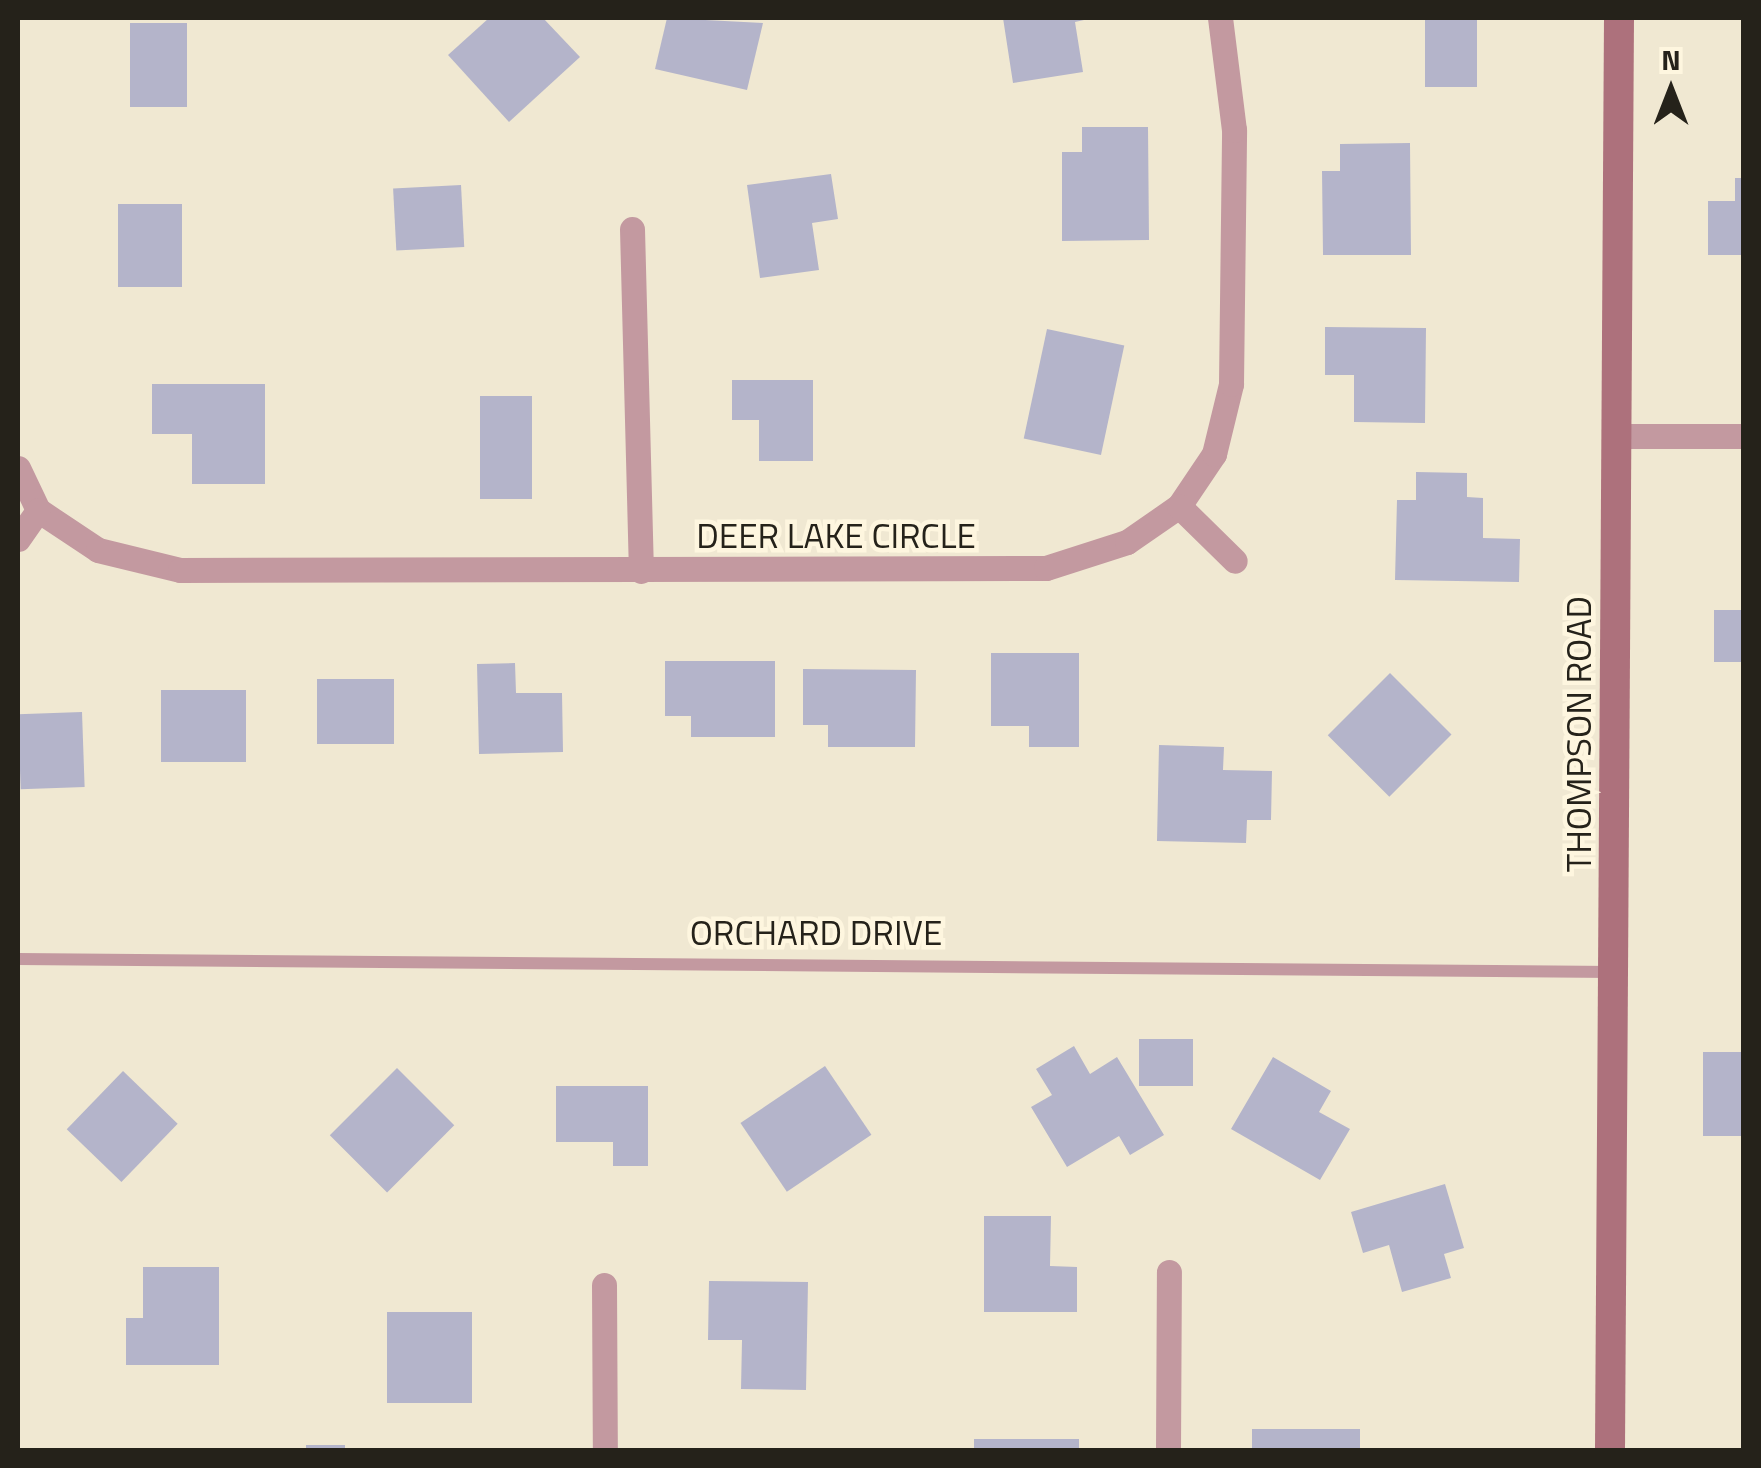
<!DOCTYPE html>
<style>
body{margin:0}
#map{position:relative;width:1761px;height:1468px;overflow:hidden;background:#f0e8d2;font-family:"Titillium Web",sans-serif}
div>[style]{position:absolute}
.building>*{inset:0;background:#b4b4ca;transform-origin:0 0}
.lane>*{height:12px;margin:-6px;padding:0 6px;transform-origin:6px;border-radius:6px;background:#c399a0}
.street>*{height:25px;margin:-12.5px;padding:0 12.5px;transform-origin:12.5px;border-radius:12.5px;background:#c399a0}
.secondary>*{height:30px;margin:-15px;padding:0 15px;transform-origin:15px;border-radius:15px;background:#ad717c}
span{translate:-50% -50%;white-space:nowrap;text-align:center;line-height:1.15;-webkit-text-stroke:9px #fef6df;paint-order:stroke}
.street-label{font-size:35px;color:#25221a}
.frame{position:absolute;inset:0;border:20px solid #25221a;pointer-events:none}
.north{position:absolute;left:1621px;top:40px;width:100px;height:100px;-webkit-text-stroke:8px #fef6df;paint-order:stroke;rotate:0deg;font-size:28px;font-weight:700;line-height:40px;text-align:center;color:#25221a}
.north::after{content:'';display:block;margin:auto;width:35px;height:45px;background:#25221a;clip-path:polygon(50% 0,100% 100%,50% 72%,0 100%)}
</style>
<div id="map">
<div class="building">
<div style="clip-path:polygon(489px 18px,543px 18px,580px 57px,509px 122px,448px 55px)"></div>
<div style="clip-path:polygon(667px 18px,763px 23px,747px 90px,655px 69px)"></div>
<div style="clip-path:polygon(1003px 18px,1093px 18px,1075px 22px,1083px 72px,1013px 83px)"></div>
<div style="left:1425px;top:18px;width:52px;height:69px"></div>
<div style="left:130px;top:23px;width:57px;height:84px"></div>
<div style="clip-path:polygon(1082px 127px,1148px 127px,1149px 240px,1062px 241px,1062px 152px,1082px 152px)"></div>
<div style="clip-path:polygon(1410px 143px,1411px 255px,1323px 255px,1322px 171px,1340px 171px,1340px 144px)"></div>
<div style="clip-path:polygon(831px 174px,838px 219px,812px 223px,819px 270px,760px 278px,747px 185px)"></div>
<div style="clip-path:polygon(1735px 178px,1744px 178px,1744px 255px,1708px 255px,1708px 201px,1735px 201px)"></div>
<div style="left:461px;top:185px;width:62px;height:68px;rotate:87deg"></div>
<div style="left:118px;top:204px;width:64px;height:83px"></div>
<div style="clip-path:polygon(1325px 327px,1426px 328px,1425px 423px,1354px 422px,1354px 375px,1325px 375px)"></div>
<div style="left:1047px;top:329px;width:79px;height:112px;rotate:12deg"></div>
<div style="clip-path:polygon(732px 380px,813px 380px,813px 461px,759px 461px,759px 420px,732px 420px)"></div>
<div style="clip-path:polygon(152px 384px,265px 384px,265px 484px,192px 484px,192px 434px,152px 434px)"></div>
<div style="left:480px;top:396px;width:52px;height:103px"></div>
<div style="clip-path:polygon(1416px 472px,1467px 473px,1467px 497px,1483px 498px,1483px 538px,1520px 539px,1519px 582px,1395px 580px,1397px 500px,1416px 500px)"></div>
<div style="left:1714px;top:610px;width:30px;height:52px"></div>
<div style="clip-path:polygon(991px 653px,1079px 653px,1079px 747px,1029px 747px,1029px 726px,991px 726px)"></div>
<div style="clip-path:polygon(665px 661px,775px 661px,775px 737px,691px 737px,691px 716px,665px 716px)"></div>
<div style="clip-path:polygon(515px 663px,516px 693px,562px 693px,563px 752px,479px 754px,477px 664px)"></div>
<div style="clip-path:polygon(803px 669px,916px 670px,915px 747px,828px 747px,828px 725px,803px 725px)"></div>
<div style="left:1390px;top:673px;width:87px;height:88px;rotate:45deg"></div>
<div style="left:317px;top:679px;width:77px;height:65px"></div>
<div style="left:161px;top:690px;width:85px;height:72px"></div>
<div style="left:82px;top:712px;width:75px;height:64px;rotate:88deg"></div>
<div style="clip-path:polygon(1159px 745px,1224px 747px,1223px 770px,1272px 771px,1271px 820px,1247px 820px,1246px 843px,1157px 841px)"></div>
<div style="left:1139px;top:1039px;width:54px;height:47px"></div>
<div style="clip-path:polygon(1074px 1046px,1090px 1074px,1117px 1057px,1164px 1135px,1130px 1155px,1119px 1136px,1067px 1167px,1031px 1107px,1052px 1095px,1036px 1069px)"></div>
<div style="left:1744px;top:1052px;width:84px;height:41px;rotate:90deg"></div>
<div style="clip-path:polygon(1273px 1057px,1331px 1091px,1319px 1112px,1350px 1129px,1320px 1180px,1231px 1129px)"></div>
<div style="left:825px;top:1066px;width:83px;height:102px;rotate:56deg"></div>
<div style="left:397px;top:1068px;width:81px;height:95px;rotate:45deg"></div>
<div style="left:123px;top:1071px;width:76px;height:81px;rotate:44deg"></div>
<div style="clip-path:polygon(556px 1086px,648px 1086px,648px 1166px,613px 1166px,613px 1142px,556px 1142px)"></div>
<div style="clip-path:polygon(1445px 1184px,1464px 1248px,1444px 1254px,1451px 1278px,1402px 1292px,1389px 1245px,1363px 1253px,1351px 1212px)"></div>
<div style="clip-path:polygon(984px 1216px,1051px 1216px,1050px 1266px,1077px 1267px,1077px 1312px,984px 1312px)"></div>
<div style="clip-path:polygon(143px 1267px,219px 1267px,219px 1365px,126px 1365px,126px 1318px,143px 1318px)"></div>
<div style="clip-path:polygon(709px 1281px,808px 1282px,806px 1390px,741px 1389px,742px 1340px,708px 1340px)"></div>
<div style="left:387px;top:1312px;width:85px;height:91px"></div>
<div style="left:1252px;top:1429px;width:108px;height:21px"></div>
<div style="left:974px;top:1439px;width:105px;height:11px"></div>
<div style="left:306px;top:1445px;width:39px;height:5px"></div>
</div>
<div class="lane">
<div style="left:18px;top:959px;width:1595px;rotate:0.47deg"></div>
</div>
<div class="street">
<div style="left:632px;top:229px;width:342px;rotate:88.5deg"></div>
<div style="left:1616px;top:436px;width:128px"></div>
<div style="left:18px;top:468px;width:47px;rotate:64.5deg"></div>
<div style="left:38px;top:510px;width:72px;rotate:33.7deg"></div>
<div style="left:98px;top:550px;width:84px;rotate:13.7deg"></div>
<div style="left:180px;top:570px;width:866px;rotate:-0.13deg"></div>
<div style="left:1046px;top:568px;width:85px;rotate:-17.8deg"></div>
<div style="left:1127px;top:542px;width:63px;rotate:-34.7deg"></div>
<div style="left:1179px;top:506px;width:63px;rotate:-56.1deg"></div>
<div style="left:1214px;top:454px;width:72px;rotate:-76.3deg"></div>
<div style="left:1231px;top:384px;width:254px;rotate:-89.3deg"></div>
<div style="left:1234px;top:130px;width:113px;rotate:-97.1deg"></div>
<div style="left:1179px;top:506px;width:78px;rotate:44.5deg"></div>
<div style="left:18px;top:539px;width:35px;rotate:-55deg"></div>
<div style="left:604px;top:1285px;width:165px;rotate:89.7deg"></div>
<div style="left:1168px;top:1450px;width:178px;rotate:-89.7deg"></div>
</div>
<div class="secondary">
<div style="left:1610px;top:1450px;width:1432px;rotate:-89.64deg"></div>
</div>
<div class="street-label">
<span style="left:836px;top:535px">DEER LAKE CIRCLE</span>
<span style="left:1578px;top:734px;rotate:-90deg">THOMPSON ROAD</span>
<span style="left:816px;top:932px">ORCHARD DRIVE</span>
</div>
<div class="frame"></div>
<div class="north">N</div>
</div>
